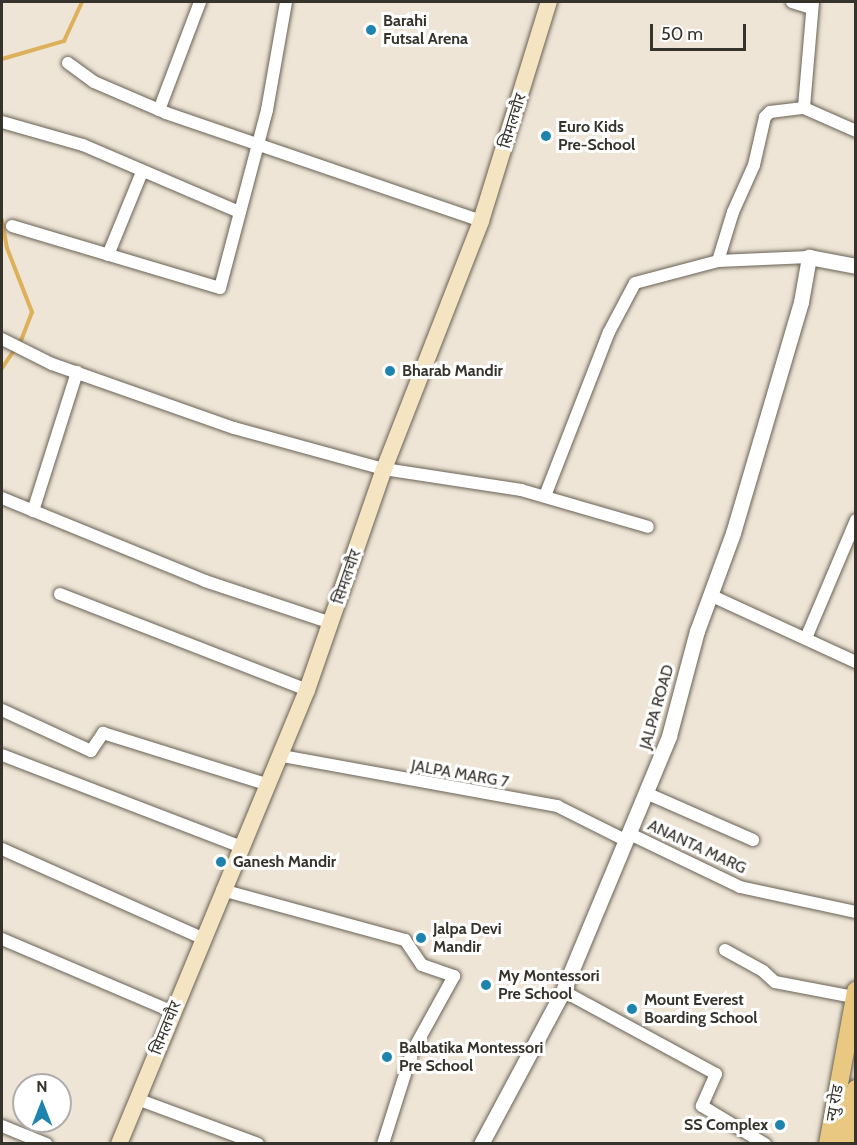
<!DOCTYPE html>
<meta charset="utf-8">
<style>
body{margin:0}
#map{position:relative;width:857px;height:1145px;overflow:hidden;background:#eee5d6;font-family:Cabin,"Noto Sans Devanagari",sans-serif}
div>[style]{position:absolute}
.stream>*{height:4px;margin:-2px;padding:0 2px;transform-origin:2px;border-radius:2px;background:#ddb05b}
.roads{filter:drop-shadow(0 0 2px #696255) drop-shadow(0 0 2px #696255)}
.minor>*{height:12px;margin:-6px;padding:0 6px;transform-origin:6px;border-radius:6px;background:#fff}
.tertiary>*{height:15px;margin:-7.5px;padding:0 7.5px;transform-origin:7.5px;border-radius:7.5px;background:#fff}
.secondary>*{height:16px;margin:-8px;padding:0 8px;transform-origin:8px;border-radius:8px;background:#f4e4c1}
.primary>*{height:18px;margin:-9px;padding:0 9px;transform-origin:9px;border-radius:9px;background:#e9c882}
.dots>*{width:16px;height:16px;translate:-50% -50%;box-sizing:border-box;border:3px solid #fff;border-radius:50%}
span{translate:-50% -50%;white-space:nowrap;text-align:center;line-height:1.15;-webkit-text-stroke:6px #fff;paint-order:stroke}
.poi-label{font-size:16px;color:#36332d;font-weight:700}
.left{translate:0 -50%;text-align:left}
.right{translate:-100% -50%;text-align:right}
.street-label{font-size:16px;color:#36332d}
.frame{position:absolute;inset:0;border:3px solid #36332d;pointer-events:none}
.north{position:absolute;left:12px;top:1073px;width:60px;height:60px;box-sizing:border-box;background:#fff;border:2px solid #afadab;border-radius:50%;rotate:0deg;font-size:16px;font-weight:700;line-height:24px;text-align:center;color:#36332d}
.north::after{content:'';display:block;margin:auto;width:21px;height:27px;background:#1e84ae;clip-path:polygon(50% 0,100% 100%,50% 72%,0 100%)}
.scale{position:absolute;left:650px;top:24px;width:96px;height:27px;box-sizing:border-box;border:3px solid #36332d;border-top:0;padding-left:8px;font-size:18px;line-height:21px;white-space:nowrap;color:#36332d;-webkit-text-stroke:4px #fff;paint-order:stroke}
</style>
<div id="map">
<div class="stream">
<div style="left:2px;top:59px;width:65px;rotate:-16.2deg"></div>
<div style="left:64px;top:41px;width:43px;rotate:-65.2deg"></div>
<div style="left:2px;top:220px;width:28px;rotate:80deg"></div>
<div style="left:7px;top:248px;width:69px;rotate:68.7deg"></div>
<div style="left:32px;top:312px;width:30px;rotate:111deg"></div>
<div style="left:21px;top:340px;width:34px;rotate:124deg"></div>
</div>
<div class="roads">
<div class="minor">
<div style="left:792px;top:2px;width:21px;rotate:17deg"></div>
<div style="left:813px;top:2px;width:106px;rotate:94.9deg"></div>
<div style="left:804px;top:108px;width:57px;rotate:23.9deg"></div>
<div style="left:68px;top:63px;width:32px;rotate:36deg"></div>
<div style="left:94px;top:82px;width:78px;rotate:23.3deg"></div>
<div style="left:166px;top:113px;width:333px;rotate:18.9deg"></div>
<div style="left:159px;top:110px;width:116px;rotate:-69.2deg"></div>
<div style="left:2px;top:122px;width:84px;rotate:15.9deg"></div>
<div style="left:83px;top:145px;width:170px;rotate:23.2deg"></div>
<div style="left:12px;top:226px;width:217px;rotate:16.6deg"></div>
<div style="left:220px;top:288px;width:184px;rotate:-75.2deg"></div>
<div style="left:267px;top:110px;width:110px;rotate:-80deg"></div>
<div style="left:108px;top:255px;width:90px;rotate:-67.7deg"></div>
<div style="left:718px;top:261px;width:51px;rotate:-73deg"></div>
<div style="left:733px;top:212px;width:51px;rotate:-65.9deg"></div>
<div style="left:754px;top:165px;width:49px;rotate:-77.1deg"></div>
<div style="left:765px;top:117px;width:7px;rotate:-45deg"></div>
<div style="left:770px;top:112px;width:34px;rotate:-7deg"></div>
<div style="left:2px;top:339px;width:56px;rotate:26.6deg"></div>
<div style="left:52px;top:364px;width:193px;rotate:19.4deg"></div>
<div style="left:234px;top:428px;width:156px;rotate:15.3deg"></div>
<div style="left:384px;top:469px;width:139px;rotate:8.7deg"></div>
<div style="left:521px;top:490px;width:132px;rotate:16.2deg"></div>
<div style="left:545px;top:496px;width:176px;rotate:-68.7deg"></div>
<div style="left:609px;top:332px;width:55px;rotate:-62deg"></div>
<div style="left:635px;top:283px;width:86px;rotate:-14.8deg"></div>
<div style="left:718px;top:261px;width:91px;rotate:-2.5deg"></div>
<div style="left:2px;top:498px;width:219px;rotate:22.2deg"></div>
<div style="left:205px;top:581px;width:133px;rotate:18.4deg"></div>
<div style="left:33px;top:511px;width:146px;rotate:-72.4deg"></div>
<div style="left:60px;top:594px;width:265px;rotate:21.2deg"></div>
<div style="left:710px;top:595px;width:161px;rotate:24.7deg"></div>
<div style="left:806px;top:638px;width:128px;rotate:-67deg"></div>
<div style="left:2px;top:710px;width:98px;rotate:24.7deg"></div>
<div style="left:91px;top:751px;width:22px;rotate:-56deg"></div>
<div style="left:103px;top:733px;width:174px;rotate:17.4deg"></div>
<div style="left:2px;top:755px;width:257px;rotate:21deg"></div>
<div style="left:282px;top:756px;width:280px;rotate:10.3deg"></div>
<div style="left:557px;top:806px;width:78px;rotate:26.6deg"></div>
<div style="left:646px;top:793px;width:117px;rotate:23.7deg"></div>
<div style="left:630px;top:834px;width:122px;rotate:25.7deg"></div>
<div style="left:740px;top:887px;width:119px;rotate:12.2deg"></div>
<div style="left:2px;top:849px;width:219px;rotate:24deg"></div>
<div style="left:222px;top:890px;width:190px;rotate:15.3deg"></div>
<div style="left:405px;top:940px;width:30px;rotate:56deg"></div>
<div style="left:422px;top:965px;width:34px;rotate:19deg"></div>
<div style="left:454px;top:976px;width:87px;rotate:118.9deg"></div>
<div style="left:412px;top:1052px;width:96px;rotate:107.5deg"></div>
<div style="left:2px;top:939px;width:186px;rotate:23.1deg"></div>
<div style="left:725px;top:950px;width:43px;rotate:28.9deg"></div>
<div style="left:763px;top:971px;width:16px;rotate:43deg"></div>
<div style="left:775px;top:982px;width:80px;rotate:10.8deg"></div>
<div style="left:563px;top:991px;width:174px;rotate:28.5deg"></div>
<div style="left:716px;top:1074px;width:35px;rotate:114deg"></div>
<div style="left:702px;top:1106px;width:74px;rotate:31.1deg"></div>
<div style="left:137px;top:1099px;width:129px;rotate:20.4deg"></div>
<div style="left:2px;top:1126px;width:48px;rotate:22.2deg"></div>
</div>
<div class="tertiary">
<div style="left:481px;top:1144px;width:174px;rotate:-61.8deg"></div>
<div style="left:563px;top:991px;width:276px;rotate:-67.4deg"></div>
<div style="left:669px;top:736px;width:109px;rotate:-75.1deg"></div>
<div style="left:697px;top:631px;width:104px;rotate:-69.8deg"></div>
<div style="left:733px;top:533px;width:241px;rotate:-73.6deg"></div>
<div style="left:801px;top:302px;width:46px;rotate:-79.9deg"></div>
<div style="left:809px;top:257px;width:48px;rotate:10.8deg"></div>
</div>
<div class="secondary">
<div style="left:119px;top:1144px;width:491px;rotate:-67.5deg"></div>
<div style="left:307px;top:690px;width:234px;rotate:-70.8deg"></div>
<div style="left:384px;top:469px;width:266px;rotate:-68.6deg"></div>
<div style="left:481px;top:221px;width:229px;rotate:-72.8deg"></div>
</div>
<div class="primary">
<div style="left:828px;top:1144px;width:156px;rotate:-79.6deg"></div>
<div style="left:845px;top:1144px;width:56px;rotate:-78.7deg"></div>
</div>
</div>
<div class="dots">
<div style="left:371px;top:30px;background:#1e84ae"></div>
<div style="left:546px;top:136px;background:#1e84ae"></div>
<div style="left:390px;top:371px;background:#1e84ae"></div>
<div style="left:221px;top:862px;background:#1e84ae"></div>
<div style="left:421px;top:938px;background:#1e84ae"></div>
<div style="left:486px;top:985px;background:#1e84ae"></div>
<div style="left:632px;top:1009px;background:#1e84ae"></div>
<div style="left:387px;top:1057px;background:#1e84ae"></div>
<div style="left:780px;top:1125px;background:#1e84ae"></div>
</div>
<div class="poi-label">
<span class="left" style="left:383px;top:30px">Barahi<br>Futsal Arena</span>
<span class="left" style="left:558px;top:136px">Euro Kids<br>Pre-School</span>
<span class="left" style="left:402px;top:371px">Bharab Mandir</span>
<span class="left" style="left:233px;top:862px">Ganesh Mandir</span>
<span class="left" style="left:433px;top:938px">Jalpa Devi<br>Mandir</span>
<span class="left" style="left:498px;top:985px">My Montessori<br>Pre School</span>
<span class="left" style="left:644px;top:1009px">Mount Everest<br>Boarding School</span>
<span class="left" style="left:399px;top:1057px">Balbatika Montessori<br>Pre School</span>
<span class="right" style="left:768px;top:1125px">SS Complex</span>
</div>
<div class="street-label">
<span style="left:513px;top:121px;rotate:-73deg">सिमलचौर</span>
<span style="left:347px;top:577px;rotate:-71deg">सिमलचौर</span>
<span style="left:657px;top:707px;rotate:-74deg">JALPA ROAD</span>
<span style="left:460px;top:774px;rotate:10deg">JALPA MARG 7</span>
<span style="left:697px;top:847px;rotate:25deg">ANANTA MARG</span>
<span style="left:166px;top:1028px;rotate:-68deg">सिमलचौर</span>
<span style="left:835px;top:1103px;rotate:-80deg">न्यु रोड</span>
</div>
<div class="frame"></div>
<div class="north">N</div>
<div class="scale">50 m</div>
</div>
